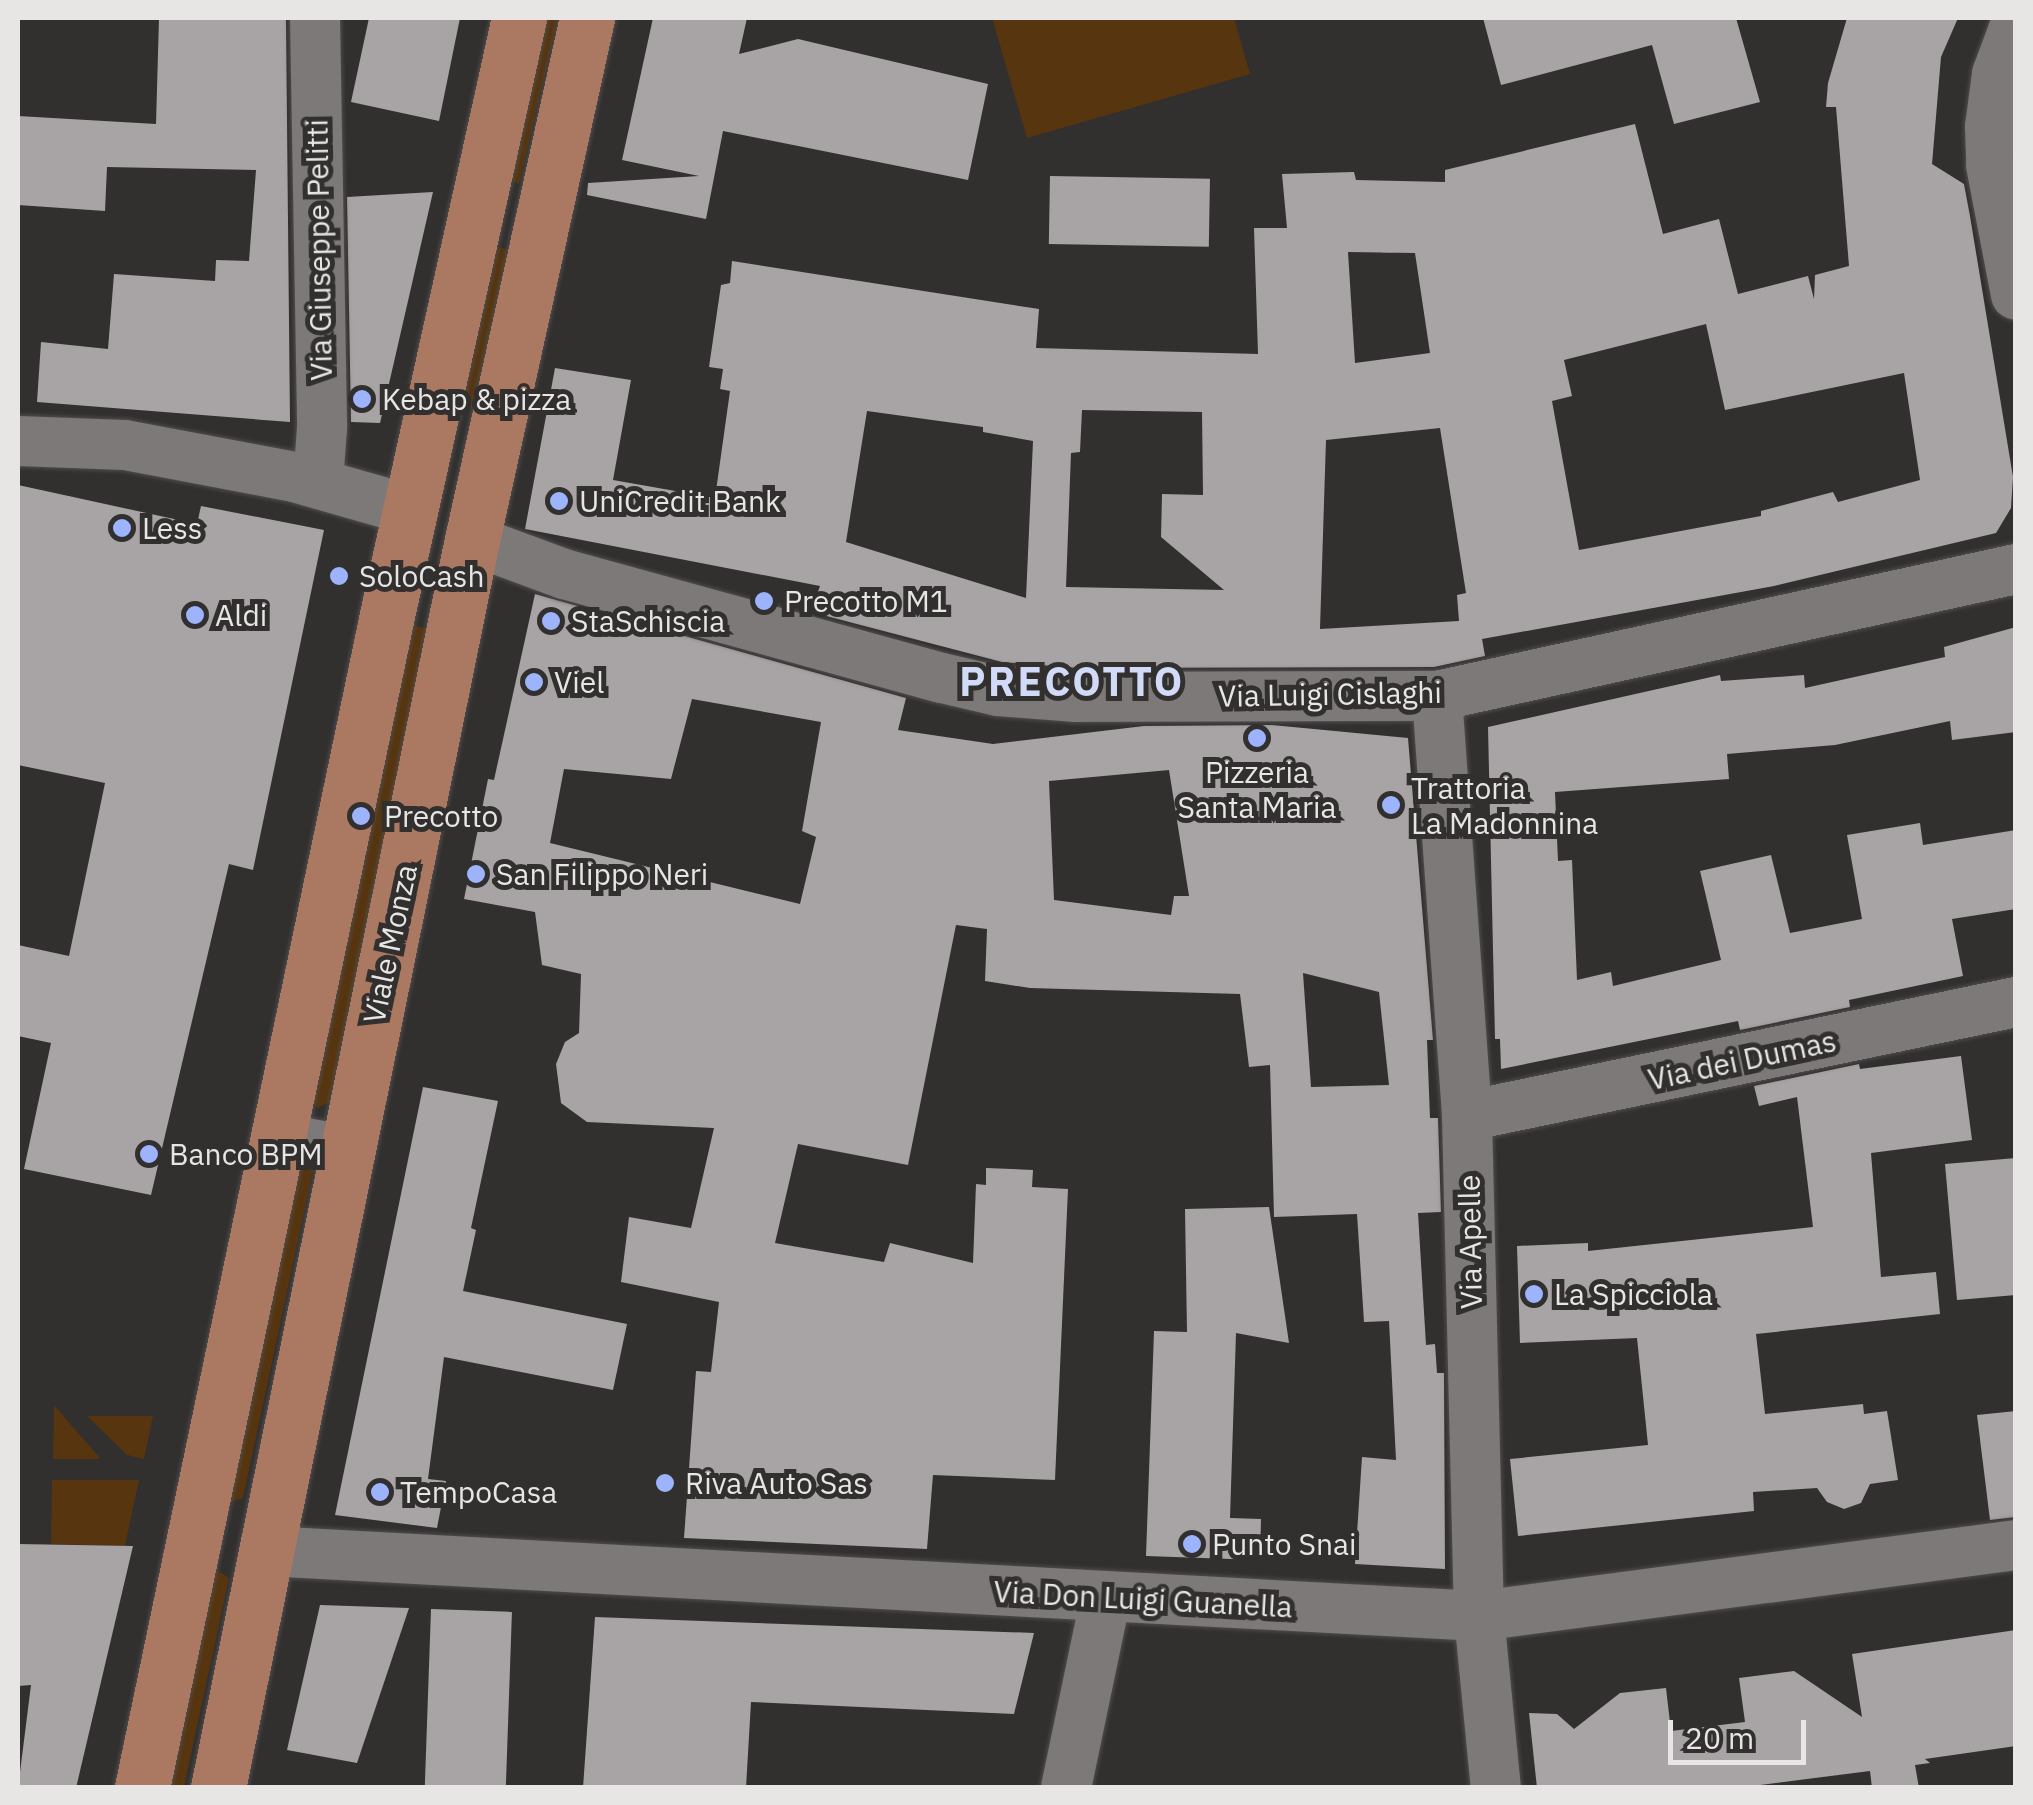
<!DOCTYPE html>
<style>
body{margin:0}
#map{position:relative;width:2033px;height:1805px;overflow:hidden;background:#322f2f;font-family:"IBM Plex Sans",sans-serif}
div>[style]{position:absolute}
.green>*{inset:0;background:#57350e}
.building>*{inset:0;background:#a8a4a5;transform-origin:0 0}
.roads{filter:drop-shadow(0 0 2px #4f4d4d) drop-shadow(0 0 2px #4f4d4d)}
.lane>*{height:25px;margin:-12.5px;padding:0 12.5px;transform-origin:12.5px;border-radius:12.5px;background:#7c7978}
.street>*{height:50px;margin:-25px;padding:0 25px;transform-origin:25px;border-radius:25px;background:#7c7978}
.primary>*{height:55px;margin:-27.5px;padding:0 27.5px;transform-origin:27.5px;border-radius:27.5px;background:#ab7862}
.dots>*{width:28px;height:28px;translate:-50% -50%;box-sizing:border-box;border:5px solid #322f2f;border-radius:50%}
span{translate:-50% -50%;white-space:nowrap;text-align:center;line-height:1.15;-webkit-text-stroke:10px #322f2f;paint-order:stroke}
.street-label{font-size:30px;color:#e7e6e5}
.poi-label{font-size:30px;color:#e7e6e5}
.left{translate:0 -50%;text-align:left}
.district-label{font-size:40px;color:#d1dbf7;font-weight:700;letter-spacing:2.5px}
.frame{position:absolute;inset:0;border:20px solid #e7e6e5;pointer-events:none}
.scale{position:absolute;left:1668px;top:1720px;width:138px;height:45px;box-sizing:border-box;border:5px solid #e7e6e5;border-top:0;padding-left:12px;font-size:30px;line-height:35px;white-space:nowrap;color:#e7e6e5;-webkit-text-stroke:8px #322f2f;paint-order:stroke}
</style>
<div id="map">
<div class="green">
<div style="clip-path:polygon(541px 18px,558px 18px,519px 184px,508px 178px)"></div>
<div style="clip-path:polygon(992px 18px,1234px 18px,1250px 74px,1027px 138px)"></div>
<div style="clip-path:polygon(497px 247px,506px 249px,508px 255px,473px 408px,459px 406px)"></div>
<div style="clip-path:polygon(412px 625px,428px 629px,329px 1103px,317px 1108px,312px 1100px)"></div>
<div style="clip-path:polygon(304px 1162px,310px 1162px,313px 1170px,243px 1498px,233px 1501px,230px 1495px,298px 1166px)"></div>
<div style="clip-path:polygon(54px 1405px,99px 1457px,99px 1459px,53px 1459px)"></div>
<div style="clip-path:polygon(87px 1416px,153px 1416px,144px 1459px,127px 1455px)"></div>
<div style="clip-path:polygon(52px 1480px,139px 1480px,125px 1546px,51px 1544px)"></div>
<div style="clip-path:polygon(217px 1570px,229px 1578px,184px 1787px,167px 1788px,211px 1574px)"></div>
</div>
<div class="building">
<div style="clip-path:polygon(159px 18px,286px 18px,290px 422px,37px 402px,41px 342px,108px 349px,114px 274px,215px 281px,216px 260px,249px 261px,256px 170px,107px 167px,105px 211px,18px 205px,18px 116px,156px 124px)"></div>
<div style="clip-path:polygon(369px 18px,460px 18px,439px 121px,351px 102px)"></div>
<div style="clip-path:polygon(653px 18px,747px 18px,739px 54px,798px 39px,988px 84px,968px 180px,723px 131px,706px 219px,587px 195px,588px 183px,699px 176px,622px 160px)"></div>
<div style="clip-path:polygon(1483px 18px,1736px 18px,1760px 102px,1674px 124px,1652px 45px,1501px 85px)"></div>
<div style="clip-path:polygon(evenodd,1847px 18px,1958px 18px,1941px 57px,1932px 164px,1964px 184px,1970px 216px,2013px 477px,2011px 508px,1996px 533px,1774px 586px,1482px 639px,1485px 656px,1434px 667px,1077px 668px,1002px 662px,811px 612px,820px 586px,525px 529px,555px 368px,631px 380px,613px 480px,715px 498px,730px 391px,720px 389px,723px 369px,709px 367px,721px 285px,730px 283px,732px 261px,1039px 309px,1036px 348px,1258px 354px,1254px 228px,1287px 228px,1282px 174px,1354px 172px,1356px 180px,1445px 182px,1445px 170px,1635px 124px,1663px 234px,1719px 219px,1738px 294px,1808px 276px,1814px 299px,1815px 275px,1849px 266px,1836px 107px,1826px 107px,1828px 83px,1847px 18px,1348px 252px,1415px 253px,1430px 353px,1355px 363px,1348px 252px,1847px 18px,1706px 324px,1725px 410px,1904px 373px,1920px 480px,1838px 502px,1833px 492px,1761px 511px,1761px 516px,1579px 550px,1552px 401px,1572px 396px,1564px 360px,1706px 324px,1847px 18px,1082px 410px,1202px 412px,1203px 495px,1162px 494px,1161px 537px,1224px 590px,1066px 587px,1071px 453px,1080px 452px,1082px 410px,1847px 18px,867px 411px,983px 427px,983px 432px,1033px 441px,1026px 598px,846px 542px,867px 411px,1847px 18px,1440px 428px,1466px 593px,1457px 595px,1459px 621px,1320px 629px,1326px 440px,1440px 428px)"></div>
<div style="left:1050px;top:176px;width:160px;height:68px;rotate:1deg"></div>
<div style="clip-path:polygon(433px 192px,380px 423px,351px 422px,347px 197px)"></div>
<div style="clip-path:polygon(18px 485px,197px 524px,201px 506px,324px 530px,253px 870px,229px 864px,151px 1195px,24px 1169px,51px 1043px,18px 1036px,18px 945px,69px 956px,105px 783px,18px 765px)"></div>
<div style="clip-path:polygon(evenodd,535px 594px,906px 698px,898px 730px,993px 744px,1144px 726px,1272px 725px,1408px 738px,1433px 1040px,1427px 1040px,1430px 1118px,1438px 1118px,1441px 1212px,1418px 1213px,1426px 1345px,1435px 1344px,1437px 1373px,1444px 1373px,1445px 1569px,1355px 1564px,1362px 1457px,1396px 1460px,1389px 1321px,1364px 1322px,1357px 1214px,1274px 1217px,1270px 1065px,1249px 1067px,1240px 994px,1030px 988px,985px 981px,987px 929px,956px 925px,908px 1165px,798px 1144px,775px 1243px,884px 1262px,890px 1243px,973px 1263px,976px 1184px,986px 1185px,986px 1168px,1033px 1170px,1032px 1187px,1068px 1189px,1055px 1480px,933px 1475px,927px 1549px,684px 1538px,696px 1371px,711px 1372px,719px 1302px,621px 1282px,629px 1217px,691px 1228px,714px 1128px,587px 1122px,561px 1103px,556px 1064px,565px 1042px,579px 1033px,581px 974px,542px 965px,535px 912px,464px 899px,488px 779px,494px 780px,535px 594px,692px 699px,821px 722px,802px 831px,816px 837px,800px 904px,550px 843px,564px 769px,671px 779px,692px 699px,535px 594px,1169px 770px,1189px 896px,1174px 896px,1171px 915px,1054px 900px,1049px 781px,1169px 770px,535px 594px,1303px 973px,1379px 992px,1389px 1085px,1311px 1087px,1303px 973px)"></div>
<div style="clip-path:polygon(2016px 627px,2016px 732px,1952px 740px,1950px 721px,1835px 745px,1727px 754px,1729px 779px,1555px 792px,1558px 861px,1572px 860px,1577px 980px,1611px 972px,1613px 986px,1721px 960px,1700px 871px,1771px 855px,1790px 933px,1862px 919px,1847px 835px,1920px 823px,1923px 845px,2016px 830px,2016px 909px,1952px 919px,1963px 976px,1849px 1000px,1850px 1007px,1740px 1030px,1738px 1021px,1501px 1069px,1500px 1039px,1495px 1039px,1488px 727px,1720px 675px,1721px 681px,1804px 675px,1805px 688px,1945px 657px,1944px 647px)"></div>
<div style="clip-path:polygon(1961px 1056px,1972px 1140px,1871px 1153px,1881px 1277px,1936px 1272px,1940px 1314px,1756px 1334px,1765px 1414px,1863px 1404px,1864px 1414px,1887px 1411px,1898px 1480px,1870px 1484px,1861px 1503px,1844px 1509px,1827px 1502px,1817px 1488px,1753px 1492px,1754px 1511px,1518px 1536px,1510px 1459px,1648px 1445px,1637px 1338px,1520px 1343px,1517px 1246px,1588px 1243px,1588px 1251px,1813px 1227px,1797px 1097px,1759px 1106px,1754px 1086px,1859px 1064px,1860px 1069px)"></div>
<div style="clip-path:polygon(423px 1087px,498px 1101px,471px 1228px,476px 1230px,463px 1291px,627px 1324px,613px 1390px,444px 1357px,428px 1479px,446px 1481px,437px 1528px,335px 1515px)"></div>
<div style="clip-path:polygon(2016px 1158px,2016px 1295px,1957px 1300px,1945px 1164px)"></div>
<div style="clip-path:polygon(1269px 1207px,1289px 1343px,1236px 1333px,1230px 1518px,1261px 1519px,1260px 1560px,1146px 1556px,1154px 1331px,1187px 1332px,1185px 1209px)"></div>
<div style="clip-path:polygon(2016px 1411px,2016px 1517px,1990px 1520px,1977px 1415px)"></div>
<div style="clip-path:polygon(18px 1544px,133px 1546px,76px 1788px,18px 1788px,31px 1685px,18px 1686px)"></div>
<div style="clip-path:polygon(320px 1605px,409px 1608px,357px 1763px,287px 1750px)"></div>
<div style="left:431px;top:1609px;width:81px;height:179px;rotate:2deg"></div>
<div style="clip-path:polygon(595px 1617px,756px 1623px,1034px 1633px,1014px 1714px,751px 1702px,746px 1788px,583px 1788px)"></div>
<div style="clip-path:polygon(2016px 1630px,2016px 1746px,1925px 1759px,1930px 1763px,1915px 1765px,1919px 1788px,1872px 1788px,1870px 1771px,1736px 1788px,1537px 1788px,1529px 1713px,1557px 1714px,1574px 1729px,1620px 1693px,1666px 1688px,1671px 1731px,1745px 1722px,1739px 1678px,1794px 1671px,1862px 1717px,1852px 1654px)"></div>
</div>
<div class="roads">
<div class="lane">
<div style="left:280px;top:1125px;width:71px;rotate:10.5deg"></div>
</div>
<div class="street">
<div style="left:315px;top:18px;width:410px;rotate:89deg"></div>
<div style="left:322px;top:428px;width:55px;rotate:94.2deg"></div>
<div style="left:2016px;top:23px;width:54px;rotate:110.4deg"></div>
<div style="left:1997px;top:74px;width:53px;rotate:97.5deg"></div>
<div style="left:1990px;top:127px;width:38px;rotate:88deg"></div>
<div style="left:1991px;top:165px;width:132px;rotate:79.1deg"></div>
<div style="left:18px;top:441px;width:107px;rotate:2.1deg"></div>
<div style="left:125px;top:445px;width:172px;rotate:10.7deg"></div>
<div style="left:294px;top:477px;width:121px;rotate:15.9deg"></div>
<div style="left:472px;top:540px;width:98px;rotate:20.3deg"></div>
<div style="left:564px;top:574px;width:392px;rotate:15.4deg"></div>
<div style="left:942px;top:678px;width:57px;rotate:13.1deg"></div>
<div style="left:998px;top:691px;width:78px;rotate:4.4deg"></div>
<div style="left:1076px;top:697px;width:361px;rotate:-0.2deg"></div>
<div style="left:1437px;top:696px;width:593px;rotate:-12.37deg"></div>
<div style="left:1437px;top:696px;width:421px;rotate:85.9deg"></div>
<div style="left:1467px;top:1116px;width:500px;rotate:88.63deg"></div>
<div style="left:1479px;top:1616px;width:173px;rotate:84.4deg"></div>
<div style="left:1467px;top:1116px;width:561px;rotate:-11.73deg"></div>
<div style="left:266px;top:1551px;width:1215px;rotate:3.07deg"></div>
<div style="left:1479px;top:1616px;width:542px;rotate:-7.53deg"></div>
<div style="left:1066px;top:1788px;width:195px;rotate:-78.2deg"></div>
</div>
<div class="primary">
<div style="left:142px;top:1788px;width:1208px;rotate:-78.2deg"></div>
<div style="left:389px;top:606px;width:602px;rotate:-77.53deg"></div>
<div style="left:218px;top:1788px;width:1274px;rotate:-78.5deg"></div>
<div style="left:472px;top:540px;width:535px;rotate:-77.58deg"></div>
</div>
</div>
<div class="dots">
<div style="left:362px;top:399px;background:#9db4fd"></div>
<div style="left:559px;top:501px;background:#9db4fd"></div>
<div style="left:122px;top:528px;background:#9db4fd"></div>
<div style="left:339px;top:576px;background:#9db4fd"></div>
<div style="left:764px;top:601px;background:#9db4fd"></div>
<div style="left:195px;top:615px;background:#9db4fd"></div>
<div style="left:551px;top:621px;background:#9db4fd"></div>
<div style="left:534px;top:682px;background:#9db4fd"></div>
<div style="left:1257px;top:738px;background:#9db4fd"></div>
<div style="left:1391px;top:805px;background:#9db4fd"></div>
<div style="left:361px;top:816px;background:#9db4fd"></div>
<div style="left:476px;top:874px;background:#9db4fd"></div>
<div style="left:149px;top:1154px;background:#9db4fd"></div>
<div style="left:1534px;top:1294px;background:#9db4fd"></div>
<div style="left:665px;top:1483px;background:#9db4fd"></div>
<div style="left:380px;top:1492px;background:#9db4fd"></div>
<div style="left:1192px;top:1544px;background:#9db4fd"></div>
</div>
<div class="street-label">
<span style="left:319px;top:250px;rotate:-91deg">Via Giuseppe Pelitti</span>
<span style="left:1330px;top:694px;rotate:-1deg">Via Luigi Cislaghi</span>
<span style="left:390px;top:944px;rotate:-78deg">Viale Monza</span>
<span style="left:1742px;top:1060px;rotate:-12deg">Via dei Dumas</span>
<span style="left:1470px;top:1242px;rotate:-91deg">Via Apelle</span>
<span style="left:1143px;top:1599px;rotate:3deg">Via Don Luigi Guanella</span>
</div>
<div class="poi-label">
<span class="left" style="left:382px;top:399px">Kebap &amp; pizza</span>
<span class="left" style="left:579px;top:501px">UniCredit Bank</span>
<span class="left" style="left:142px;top:528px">Less</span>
<span class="left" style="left:359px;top:576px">SoloCash</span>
<span class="left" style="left:784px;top:601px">Precotto M1</span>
<span class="left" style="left:215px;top:615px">Aldi</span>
<span class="left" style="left:571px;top:621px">StaSchiscia</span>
<span class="left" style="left:554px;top:682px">Viel</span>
<span style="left:1257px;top:789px">Pizzeria<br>Santa Maria</span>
<span class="left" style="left:1411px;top:805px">Trattoria<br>La Madonnina</span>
<span class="left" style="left:384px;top:816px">Precotto</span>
<span class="left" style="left:496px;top:874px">San Filippo Neri</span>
<span class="left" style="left:169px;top:1154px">Banco BPM</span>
<span class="left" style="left:1554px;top:1294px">La Spicciola</span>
<span class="left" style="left:685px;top:1483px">Riva Auto Sas</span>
<span class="left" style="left:400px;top:1492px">TempoCasa</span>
<span class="left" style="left:1212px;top:1544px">Punto Snai</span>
</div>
<div class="district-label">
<span style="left:1072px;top:681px">PRECOTTO</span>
</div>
<div class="frame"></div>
<div class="scale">20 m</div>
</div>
